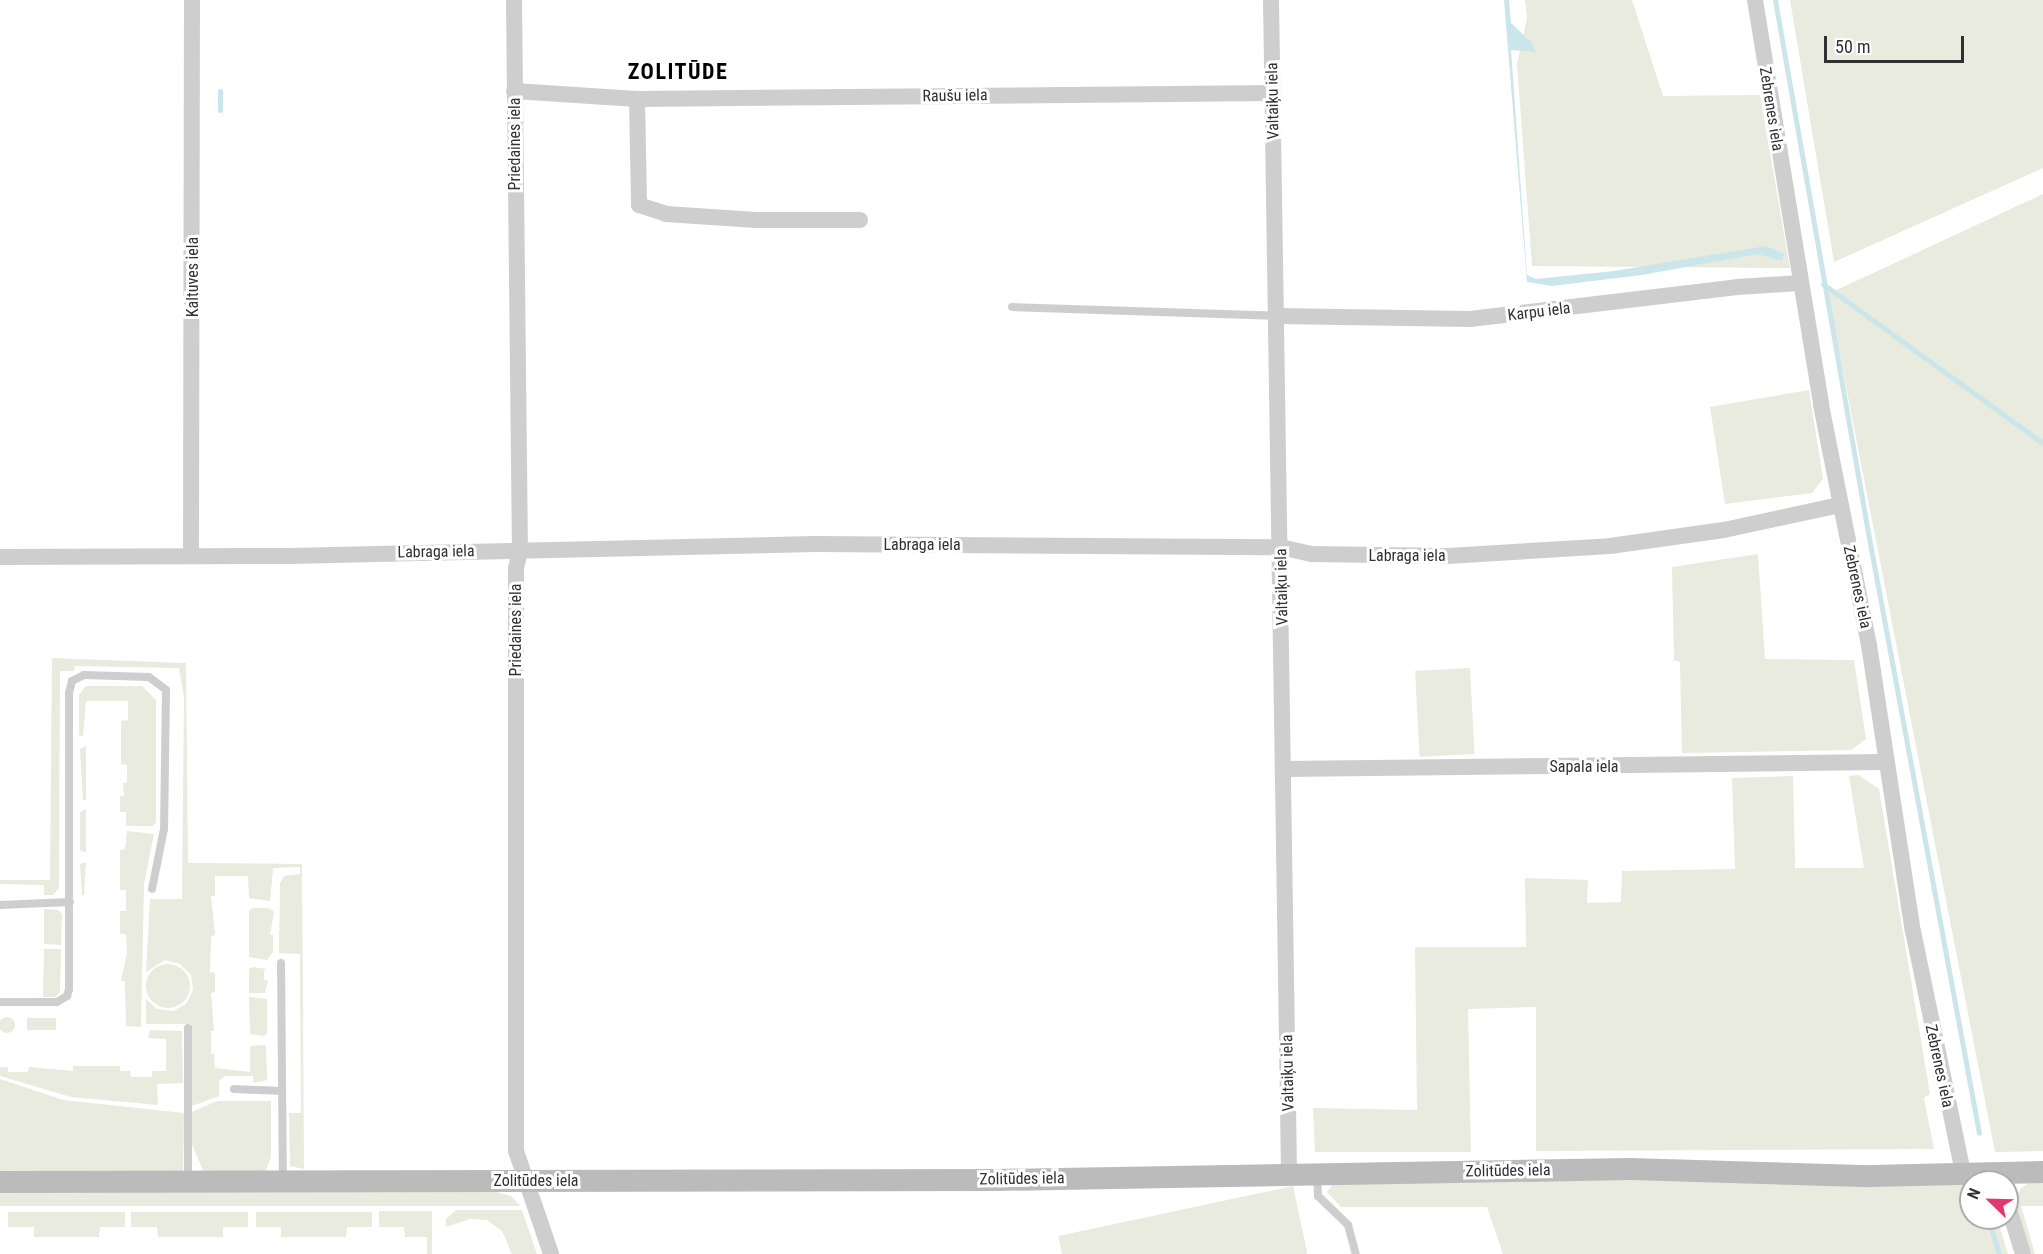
<!DOCTYPE html>
<meta charset="utf-8">
<style>
body{margin:0}
#map{position:relative;width:2043px;height:1254px;overflow:hidden;background:#fff;font-family:"Roboto Condensed",sans-serif}
div>[style]{position:absolute}
.green>*{inset:0;background:#e8ebdd;transform-origin:0 0}
.round{border-radius:50%}
.water>*{inset:0;background:#cae6eb}
.stream>*{height:5px;margin:-2.5px;padding:0 2.5px;transform-origin:2.5px;border-radius:2.5px;background:#cae6eb}
.lane>*{height:8px;margin:-4px;padding:0 4px;transform-origin:4px;border-radius:4px;background:#cecece}
.street>*{height:16px;margin:-8px;padding:0 8px;transform-origin:8px;border-radius:8px;background:#cecece}
.secondary>*{height:22px;margin:-11px;padding:0 11px;transform-origin:11px;border-radius:11px;background:#bbb}
span{translate:-50% -50%;white-space:nowrap;text-align:center;line-height:1.15;-webkit-text-stroke:6px #fff;paint-order:stroke}
.street-label{font-size:16px;color:#313131}
.district-label{font-size:22px;color:#000;font-weight:700;letter-spacing:1.5px}
.north{position:absolute;left:1959px;top:1170px;width:60px;height:60px;box-sizing:border-box;background:#fff;border:2px solid #adadad;border-radius:50%;rotate:293deg;font-size:16px;font-weight:700;line-height:24px;text-align:center;color:#313131}
.north::after{content:'';display:block;margin:auto;width:21px;height:27px;background:#e4376d;clip-path:polygon(50% 0,100% 100%,50% 72%,0 100%)}
.scale{position:absolute;left:1824px;top:36px;width:140px;height:27px;box-sizing:border-box;border:3px solid #313131;border-top:0;padding-left:8px;font-size:18px;line-height:21px;white-space:nowrap;color:#313131;-webkit-text-stroke:4px #fff;paint-order:stroke}
</style>
<div id="map">
<div class="green">
<div style="clip-path:polygon(1525px 0,1632px 0,1663px 96px,1760px 95px,1790px 268px,1532px 266px,1517px 64px,1527px 18px)"></div>
<div style="clip-path:polygon(1790px 0,2043px 0,2043px 168px,1834px 262px)"></div>
<div style="clip-path:polygon(2043px 194px,2043px 1151px,1995px 1152px,1828px 294px)"></div>
<div style="clip-path:polygon(1809px 390px,1823px 479px,1812px 493px,1725px 504px,1710px 407px)"></div>
<div style="clip-path:polygon(1758px 554px,1765px 659px,1854px 660px,1866px 739px,1851px 750px,1682px 753px,1680px 662px,1674px 660px,1672px 567px)"></div>
<div style="clip-path:polygon(52px 658px,186px 663px,188px 863px,302px 864px,304px 1169px,290px 1166px,289px 1113px,301px 1113px,300px 954px,279px 953px,280px 883px,284px 876px,300px 874px,300px 867px,273px 868px,270px 901px,249px 898px,248px 876px,215px 876px,215px 896px,211px 896px,215px 935px,211px 936px,210px 972px,215px 973px,215px 992px,211px 993px,214px 1031px,211px 1031px,211px 1054px,214px 1054px,215px 1068px,250px 1072px,250px 1046px,266px 1045px,267px 1080px,253px 1083px,253px 1076px,226px 1076px,219px 1080px,219px 1096px,192px 1106px,191px 1024px,146px 1024px,146px 999px,157px 1009px,173px 1011px,186px 1004px,193px 990px,191px 975px,180px 964px,165px 960px,146px 972px,150px 899px,182px 899px,184px 697px,179px 668px,75px 666px,74px 671px,60px 671px,59px 888px,53px 895px,44px 895px,44px 885px,0 884px,0 880px,50px 880px)"></div>
<div style="left:1470px;top:668px;width:86px;height:55px;rotate:87deg"></div>
<div style="clip-path:polygon(86px 686px,142px 686px,156px 700px,156px 822px,153px 826px,126px 826px,126px 812px,120px 812px,120px 796px,124px 796px,123px 783px,127px 783px,127px 765px,121px 764px,121px 721px,128px 720px,128px 701px,86px 701px,83px 737px,79px 735px,79px 695px)"></div>
<div style="clip-path:polygon(86px 746px,86px 800px,83px 800px,80px 749px)"></div>
<div style="clip-path:polygon(1858px 775px,1879px 789px,1930px 1094px,1924px 1098px,1934px 1149px,1536px 1151px,1536px 1007px,1468px 1009px,1471px 1152px,1315px 1152px,1313px 1108px,1417px 1110px,1415px 947px,1526px 947px,1525px 878px,1588px 880px,1587px 903px,1621px 902px,1622px 871px,1735px 869px,1732px 778px,1793px 776px,1795px 868px,1864px 868px,1849px 776px)"></div>
<div style="clip-path:polygon(86px 809px,86px 852px,84px 852px,80px 850px,80px 812px)"></div>
<div style="clip-path:polygon(127px 831px,154px 834px,144px 884px,141px 1027px,126px 1026px,125px 981px,121px 981px,127px 953px,126px 934px,120px 934px,120px 911px,126px 911px,126px 890px,120px 890px,120px 850px,125px 849px)"></div>
<div style="clip-path:polygon(86px 862px,84px 895px,82px 895px,80px 864px)"></div>
<div style="clip-path:polygon(253px 908px,269px 908px,274px 912px,270px 935px,273px 935px,273px 952px,267px 960px,249px 957px,249px 910px)"></div>
<div style="clip-path:polygon(44px 909px,58px 910px,62px 914px,61px 945px,44px 944px)"></div>
<div style="clip-path:polygon(44px 949px,61px 949px,60px 992px,55px 997px,43px 997px)"></div>
<div class="round" style="left:146px;top:964px;width:44px;height:44px"></div>
<div style="clip-path:polygon(253px 967px,267px 969px,264px 971px,264px 980px,268px 980px,265px 993px,249px 993px,249px 969px)"></div>
<div style="clip-path:polygon(249px 997px,267px 999px,267px 1033px,264px 1036px,250px 1034px)"></div>
<div class="round" style="left:-1px;top:1017px;width:16px;height:16px"></div>
<div style="left:27px;top:1018px;width:29px;height:12px"></div>
<div style="clip-path:polygon(150px 1030px,182px 1031px,183px 1083px,157px 1084px,158px 1105px,71px 1097px,0 1076px,0 1067px,8px 1067px,8px 1072px,28px 1072px,29px 1067px,73px 1071px,73px 1066px,120px 1066px,120px 1071px,130px 1071px,131px 1077px,152px 1077px,152px 1071px,166px 1071px,166px 1039px,148px 1038px)"></div>
<div style="clip-path:polygon(0 1079px,63px 1100px,184px 1113px,183px 1173px,0 1175px)"></div>
<div style="clip-path:polygon(217px 1101px,271px 1101px,271px 1157px,265px 1173px,204px 1173px,191px 1142px,192px 1112px)"></div>
<div style="clip-path:polygon(1445px 1178px,1971px 1184px,1971px 1218px,1997px 1218px,2008px 1254px,1503px 1254px,1487px 1207px,1341px 1207px,1327px 1192px,1334px 1183px)"></div>
<div style="clip-path:polygon(2031px 1182px,2043px 1182px,2043px 1206px,2021px 1206px,2035px 1254px,2030px 1254px,2015px 1199px,2021px 1188px)"></div>
<div style="left:1293px;top:1186px;width:69px;height:240px;rotate:78deg"></div>
<div style="clip-path:polygon(0 1190px,493px 1191px,511px 1196px,520px 1206px,0 1206px)"></div>
<div style="clip-path:polygon(456px 1210px,522px 1210px,537px 1254px,512px 1254px,502px 1231px,487px 1220px,470px 1219px,446px 1227px,446px 1219px)"></div>
<div style="clip-path:polygon(379px 1211px,432px 1211px,432px 1254px,427px 1254px,427px 1237px,405px 1237px,404px 1227px,379px 1227px)"></div>
<div style="clip-path:polygon(8px 1212px,125px 1212px,125px 1227px,100px 1227px,99px 1237px,34px 1237px,34px 1227px,8px 1227px)"></div>
<div style="clip-path:polygon(131px 1212px,248px 1212px,248px 1227px,223px 1227px,223px 1237px,158px 1237px,157px 1227px,131px 1227px)"></div>
<div style="clip-path:polygon(256px 1212px,372px 1212px,372px 1227px,347px 1227px,346px 1237px,281px 1237px,281px 1227px,256px 1227px)"></div>
</div>
<div class="water">
<div style="clip-path:polygon(1504px 0,1509px 0,1511px 23px,1532px 43px,1536px 52px,1511px 50px,1527px 275px,1536px 279px,1614px 271px,1766px 246px,1784px 254px,1782px 261px,1758px 254px,1642px 275px,1552px 286px,1527px 282px)"></div>
</div>
<div class="stream">
<div style="left:1775px;top:0;width:535px;rotate:80.1deg"></div>
<div style="left:1867px;top:527px;width:616px;rotate:79.53deg"></div>
<div style="left:220px;top:91px;width:19px;rotate:90deg"></div>
<div style="left:1823px;top:284px;width:271px;rotate:35.9deg"></div>
<div style="left:1988px;top:1218px;width:38px;rotate:73deg"></div>
</div>
<div class="lane">
<div style="left:1012px;top:307px;width:265px;rotate:1.9deg"></div>
<div style="left:0;top:905px;width:70px;rotate:-2.5deg"></div>
<div style="left:281px;top:963px;width:218px;rotate:89.5deg"></div>
<div style="left:0;top:1002px;width:57px"></div>
<div style="left:57px;top:1002px;width:12px;rotate:-31deg"></div>
<div style="left:67px;top:996px;width:7px;rotate:-74deg"></div>
<div style="left:69px;top:989px;width:296px;rotate:-90deg"></div>
<div style="left:69px;top:693px;width:12px;rotate:-76deg"></div>
<div style="left:72px;top:681px;width:13px;rotate:-27deg"></div>
<div style="left:84px;top:675px;width:65px;rotate:1.8deg"></div>
<div style="left:149px;top:677px;width:21px;rotate:37deg"></div>
<div style="left:166px;top:690px;width:139px;rotate:90.8deg"></div>
<div style="left:164px;top:829px;width:61px;rotate:101.3deg"></div>
<div style="left:234px;top:1089px;width:48px;rotate:2.4deg"></div>
<div style="left:1317px;top:1176px;width:20px;rotate:87deg"></div>
<div style="left:1318px;top:1196px;width:42px;rotate:44deg"></div>
<div style="left:1348px;top:1225px;width:30px;rotate:75deg"></div>
<div style="left:188px;top:1180px;width:152px;rotate:-90deg"></div>
</div>
<div class="street">
<div style="left:514px;top:0;width:551px;rotate:89.38deg"></div>
<div style="left:520px;top:551px;width:17px;rotate:103deg"></div>
<div style="left:516px;top:568px;width:583px;rotate:90deg"></div>
<div style="left:516px;top:1151px;width:109px;rotate:71.2deg"></div>
<div style="left:1271px;top:0;width:1173px;rotate:89.12deg"></div>
<div style="left:1755px;top:0;width:410px;rotate:80.7deg"></div>
<div style="left:1821px;top:405px;width:245px;rotate:78.7deg"></div>
<div style="left:1869px;top:645px;width:289px;rotate:81.3deg"></div>
<div style="left:1913px;top:931px;width:247px;rotate:78.3deg"></div>
<div style="left:514px;top:91px;width:123px;rotate:3.7deg"></div>
<div style="left:637px;top:99px;width:636px;rotate:-0.54deg"></div>
<div style="left:637px;top:99px;width:106px;rotate:88.9deg"></div>
<div style="left:639px;top:205px;width:28px;rotate:18deg"></div>
<div style="left:666px;top:214px;width:90px;rotate:3.8deg"></div>
<div style="left:756px;top:220px;width:104px"></div>
<div style="left:1277px;top:316px;width:193px;rotate:0.9deg"></div>
<div style="left:1470px;top:319px;width:269px;rotate:-6.8deg"></div>
<div style="left:1737px;top:287px;width:63px;rotate:-3.6deg"></div>
<div style="left:191px;top:553px;width:553px;rotate:-89.9deg"></div>
<div style="left:0;top:557px;width:288px;rotate:-0.2deg"></div>
<div style="left:288px;top:556px;width:528px;rotate:-1.3deg"></div>
<div style="left:816px;top:544px;width:465px;rotate:0.4deg"></div>
<div style="left:1281px;top:547px;width:32px;rotate:13deg"></div>
<div style="left:1312px;top:554px;width:136px;rotate:0.8deg"></div>
<div style="left:1448px;top:556px;width:162px;rotate:-3.5deg"></div>
<div style="left:1610px;top:546px;width:115px;rotate:-8deg"></div>
<div style="left:1724px;top:530px;width:119px;rotate:-12.2deg"></div>
<div style="left:1284px;top:769px;width:600px;rotate:-0.67deg"></div>
<div style="left:2007px;top:1202px;width:54px;rotate:72.9deg"></div>
</div>
<div class="secondary">
<div style="left:0;top:1182px;width:996px;rotate:-0.12deg"></div>
<div style="left:996px;top:1180px;width:634px;rotate:-0.99deg"></div>
<div style="left:1630px;top:1169px;width:241px;rotate:1.7deg"></div>
<div style="left:1871px;top:1176px;width:172px;rotate:-1.3deg"></div>
</div>
<div class="street-label">
<span style="left:955px;top:96px;rotate:-1deg">Raušu iela</span>
<span style="left:1273px;top:101px;rotate:-91deg">Valtaiķu iela</span>
<span style="left:1771px;top:109px;rotate:81deg">Zebrenes iela</span>
<span style="left:515px;top:144px;rotate:-90deg">Priedaines iela</span>
<span style="left:193px;top:277px;rotate:-90deg">Kaltuves iela</span>
<span style="left:1539px;top:312px;rotate:-7deg">Karpu iela</span>
<span style="left:922px;top:545px">Labraga iela</span>
<span style="left:436px;top:552px;rotate:-1deg">Labraga iela</span>
<span style="left:1407px;top:556px">Labraga iela</span>
<span style="left:1282px;top:587px;rotate:-91deg">Valtaiķu iela</span>
<span style="left:1857px;top:587px;rotate:78deg">Zebrenes iela</span>
<span style="left:516px;top:630px;rotate:-90deg">Priedaines iela</span>
<span style="left:1584px;top:767px">Sapala iela</span>
<span style="left:1939px;top:1066px;rotate:78deg">Zebrenes iela</span>
<span style="left:1288px;top:1073px;rotate:-91deg">Valtaiķu iela</span>
<span style="left:1508px;top:1171px;rotate:-1deg">Zolitūdes iela</span>
<span style="left:1022px;top:1179px;rotate:-1deg">Zolitūdes iela</span>
<span style="left:536px;top:1181px">Zolitūdes iela</span>
</div>
<div class="district-label">
<span style="left:678px;top:72px">ZOLITŪDE</span>
</div>
<div class="north">N</div>
<div class="scale">50 m</div>
</div>
